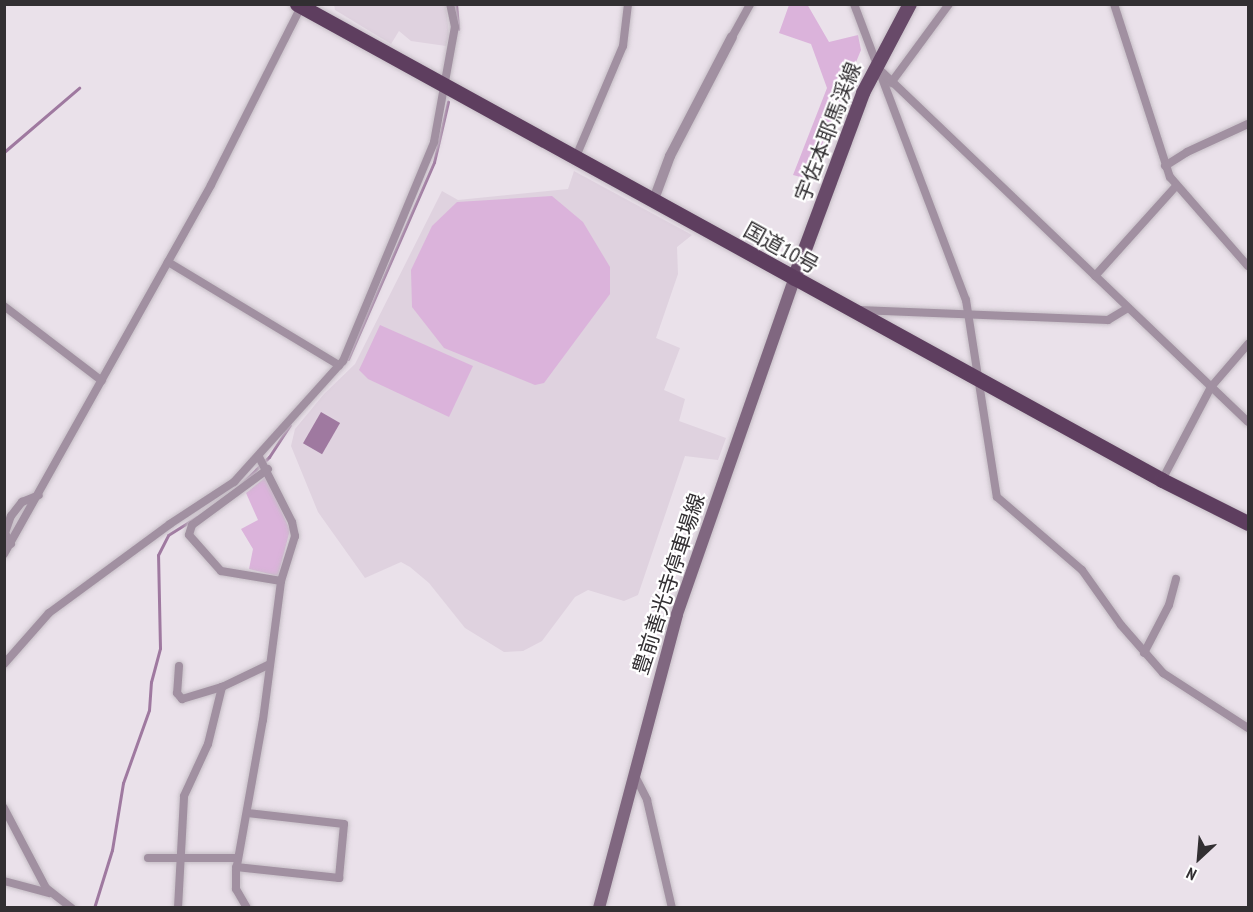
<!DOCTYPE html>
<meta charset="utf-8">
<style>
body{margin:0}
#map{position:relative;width:1253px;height:912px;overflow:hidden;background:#eae1ea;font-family:"PT Sans Narrow","Noto Sans JP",sans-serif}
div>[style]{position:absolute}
.built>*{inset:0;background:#dfd2df}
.green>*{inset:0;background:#dbb3db}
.water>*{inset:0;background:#9f79a0;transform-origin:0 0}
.stream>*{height:3px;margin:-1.5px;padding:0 1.5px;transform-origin:1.5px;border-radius:1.5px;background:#9f79a0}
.roads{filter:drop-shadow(0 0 2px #c5bdc5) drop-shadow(0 0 2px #c5bdc5)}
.minor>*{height:8px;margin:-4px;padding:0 4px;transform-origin:4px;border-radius:4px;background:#a190a1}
.tertiary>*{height:10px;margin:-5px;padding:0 5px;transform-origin:5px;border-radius:5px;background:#a190a1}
.secondary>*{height:12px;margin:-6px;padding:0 6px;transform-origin:6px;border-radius:6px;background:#806780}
.primary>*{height:14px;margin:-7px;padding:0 7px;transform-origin:7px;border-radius:7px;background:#684a69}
.trunk>*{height:15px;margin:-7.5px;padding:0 7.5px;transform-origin:7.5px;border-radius:7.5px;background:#5e3e5f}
span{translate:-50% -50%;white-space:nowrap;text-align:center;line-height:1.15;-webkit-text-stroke:4.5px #fff;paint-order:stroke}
.street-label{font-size:21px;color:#322f32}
.frame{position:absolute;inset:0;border:6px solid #322f32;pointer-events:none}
.north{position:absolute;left:1169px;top:828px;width:60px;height:60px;-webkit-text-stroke:4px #fff;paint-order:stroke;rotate:206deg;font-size:16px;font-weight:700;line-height:24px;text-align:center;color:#322f32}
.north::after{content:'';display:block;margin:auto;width:21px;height:27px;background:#322f32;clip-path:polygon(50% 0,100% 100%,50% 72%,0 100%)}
</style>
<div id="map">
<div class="built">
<div style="clip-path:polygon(334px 4px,446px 5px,449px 36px,446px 46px,411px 41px,399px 31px,391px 44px,335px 10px)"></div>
<div style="clip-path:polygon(574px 171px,692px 235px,677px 247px,678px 274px,656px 338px,680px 348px,664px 390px,685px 399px,679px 421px,726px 438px,718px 460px,685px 456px,638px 595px,624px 601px,588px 590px,575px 597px,542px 641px,523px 651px,504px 652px,465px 628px,429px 583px,410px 567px,401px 562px,365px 578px,318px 512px,291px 446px,295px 429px,324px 394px,355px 364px,442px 191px,458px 200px,568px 189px)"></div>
</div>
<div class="green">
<div style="clip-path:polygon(807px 4px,829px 42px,858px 35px,861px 50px,808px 179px,793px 175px,827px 88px,811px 44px,779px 33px,789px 5px)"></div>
<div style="clip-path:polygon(552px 196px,583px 222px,610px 267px,610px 294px,544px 383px,535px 385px,444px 348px,412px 307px,411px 270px,432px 226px,457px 202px)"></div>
<div style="clip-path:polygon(380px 325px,473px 366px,449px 417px,368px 379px,359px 370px)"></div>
<div style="clip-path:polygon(266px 477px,290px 530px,278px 576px,249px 569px,253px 549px,241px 529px,258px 520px,246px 493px)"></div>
</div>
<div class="water">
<div style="left:321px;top:412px;width:22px;height:36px;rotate:30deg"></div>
</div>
<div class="stream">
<div style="left:456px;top:4px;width:25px;rotate:85deg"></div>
<div style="left:4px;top:152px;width:99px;rotate:-40.5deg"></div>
<div style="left:348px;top:359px;width:215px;rotate:-66.4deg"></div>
<div style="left:434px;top:162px;width:62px;rotate:-76.9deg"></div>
<div style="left:241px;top:484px;width:39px;rotate:-44deg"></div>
<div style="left:269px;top:457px;width:38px;rotate:-57deg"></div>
<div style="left:94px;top:908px;width:61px;rotate:-72.8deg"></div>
<div style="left:112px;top:850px;width:68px;rotate:-80.7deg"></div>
<div style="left:123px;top:783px;width:77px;rotate:-70.4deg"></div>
<div style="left:149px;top:710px;width:28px;rotate:-86deg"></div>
<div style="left:151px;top:682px;width:35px;rotate:-75deg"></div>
<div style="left:160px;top:648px;width:93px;rotate:-91.2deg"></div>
<div style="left:158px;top:555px;width:22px;rotate:-63deg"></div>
<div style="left:168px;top:535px;width:34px;rotate:-32deg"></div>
</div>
<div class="roads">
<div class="minor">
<div style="left:854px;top:4px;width:316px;rotate:69.3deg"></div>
<div style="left:966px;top:300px;width:199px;rotate:81.1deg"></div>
<div style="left:997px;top:497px;width:112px;rotate:40.7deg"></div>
<div style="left:1082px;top:570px;width:67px;rotate:54.7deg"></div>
<div style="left:1121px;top:625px;width:64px;rotate:48.8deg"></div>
<div style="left:1163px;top:673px;width:101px;rotate:32.9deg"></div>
<div style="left:1114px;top:4px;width:182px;rotate:72.1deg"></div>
<div style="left:1170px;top:177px;width:118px;rotate:48.8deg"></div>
<div style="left:732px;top:37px;width:38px;rotate:-61deg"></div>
<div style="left:882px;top:72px;width:506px;rotate:43.72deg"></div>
<div style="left:891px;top:83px;width:98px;rotate:-53.7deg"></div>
<div style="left:575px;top:159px;width:123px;rotate:-67deg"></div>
<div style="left:623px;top:46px;width:42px;rotate:-83.2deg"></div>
<div style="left:1165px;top:166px;width:26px;rotate:-32deg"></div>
<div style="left:1187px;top:152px;width:67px;rotate:-24.7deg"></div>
<div style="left:168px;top:262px;width:200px;rotate:31.1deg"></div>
<div style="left:1095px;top:276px;width:121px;rotate:-48deg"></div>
<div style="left:4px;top:306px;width:123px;rotate:37.4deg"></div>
<div style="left:859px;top:310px;width:249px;rotate:2.3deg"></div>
<div style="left:1108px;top:320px;width:23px;rotate:-31deg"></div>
<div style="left:268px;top:469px;width:94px;rotate:143.6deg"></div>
<div style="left:192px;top:525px;width:10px;rotate:107deg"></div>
<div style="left:189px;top:535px;width:48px;rotate:48.4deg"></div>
<div style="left:221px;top:571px;width:61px;rotate:9.5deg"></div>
<div style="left:1162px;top:480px;width:105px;rotate:-62.2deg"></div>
<div style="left:1211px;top:387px;width:57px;rotate:-49.3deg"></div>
<div style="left:11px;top:544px;width:13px;rotate:-119deg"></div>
<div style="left:5px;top:533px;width:18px;rotate:-71deg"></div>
<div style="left:11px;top:516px;width:18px;rotate:-52deg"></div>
<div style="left:22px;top:502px;width:18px;rotate:-22deg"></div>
<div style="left:4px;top:554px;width:423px;rotate:-60.7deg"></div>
<div style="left:211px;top:185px;width:199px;rotate:-63.2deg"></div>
<div style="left:1144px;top:653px;width:54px;rotate:-62.5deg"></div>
<div style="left:1169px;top:605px;width:27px;rotate:-75deg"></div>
<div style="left:4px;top:664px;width:68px;rotate:-48.6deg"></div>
<div style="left:49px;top:613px;width:150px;rotate:-36.3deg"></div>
<div style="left:170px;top:524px;width:77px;rotate:-33.3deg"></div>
<div style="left:234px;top:482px;width:163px;rotate:-48deg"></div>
<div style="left:343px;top:361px;width:237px;rotate:-67.4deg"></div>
<div style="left:434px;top:142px;width:117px;rotate:-79.7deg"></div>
<div style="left:455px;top:27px;width:24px;rotate:-102deg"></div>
<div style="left:179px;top:666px;width:27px;rotate:94deg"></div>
<div style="left:177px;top:693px;width:8px;rotate:50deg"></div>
<div style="left:182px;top:699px;width:42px;rotate:-16.7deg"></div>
<div style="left:222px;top:687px;width:53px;rotate:-25.6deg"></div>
<div style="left:634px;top:774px;width:29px;rotate:63deg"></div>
<div style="left:647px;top:800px;width:111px;rotate:77deg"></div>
<div style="left:4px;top:808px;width:90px;rotate:62.3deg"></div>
<div style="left:46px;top:888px;width:33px;rotate:38deg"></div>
<div style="left:148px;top:858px;width:90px"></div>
<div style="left:236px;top:867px;width:104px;rotate:6.1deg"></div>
<div style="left:339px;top:878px;width:54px;rotate:-84.7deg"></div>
<div style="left:344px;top:824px;width:97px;rotate:-173.5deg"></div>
<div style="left:4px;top:881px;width:47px;rotate:14.9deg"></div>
<div style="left:178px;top:908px;width:112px;rotate:-86.9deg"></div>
<div style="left:184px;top:796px;width:57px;rotate:-65.2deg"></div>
<div style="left:208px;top:744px;width:59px;rotate:-76.2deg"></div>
<div style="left:247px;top:908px;width:22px;rotate:-120deg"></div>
<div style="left:236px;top:889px;width:18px;rotate:-90deg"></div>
<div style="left:236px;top:871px;width:153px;rotate:-79.9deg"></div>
<div style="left:263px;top:720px;width:140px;rotate:-82.6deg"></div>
<div style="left:281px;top:581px;width:47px;rotate:-72.7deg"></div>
<div style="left:295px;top:536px;width:14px;rotate:-102deg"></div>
<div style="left:292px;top:522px;width:73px;rotate:-116.9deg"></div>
</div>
<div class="tertiary">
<div style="left:653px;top:202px;width:49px;rotate:-69.7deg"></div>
<div style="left:670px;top:156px;width:134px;rotate:-62.5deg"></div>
</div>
<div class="secondary">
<div style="left:599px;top:908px;width:304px;rotate:-75.1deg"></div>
<div style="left:677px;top:614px;width:355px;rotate:-70.7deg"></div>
</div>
<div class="primary">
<div style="left:794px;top:279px;width:198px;rotate:-69.6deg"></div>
<div style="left:863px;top:93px;width:101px;rotate:-62.2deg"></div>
</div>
<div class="trunk">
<div style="left:297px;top:4px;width:987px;rotate:28.82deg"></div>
<div style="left:1162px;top:480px;width:96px;rotate:26.6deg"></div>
</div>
</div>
<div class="street-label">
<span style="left:828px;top:132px;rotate:-69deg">宇佐本耶馬渓線</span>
<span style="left:781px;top:248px;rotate:29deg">国道10号</span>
<span style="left:669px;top:584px;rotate:-72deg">豊前善光寺停車場線</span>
</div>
<div class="frame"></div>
<div class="north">N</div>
</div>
